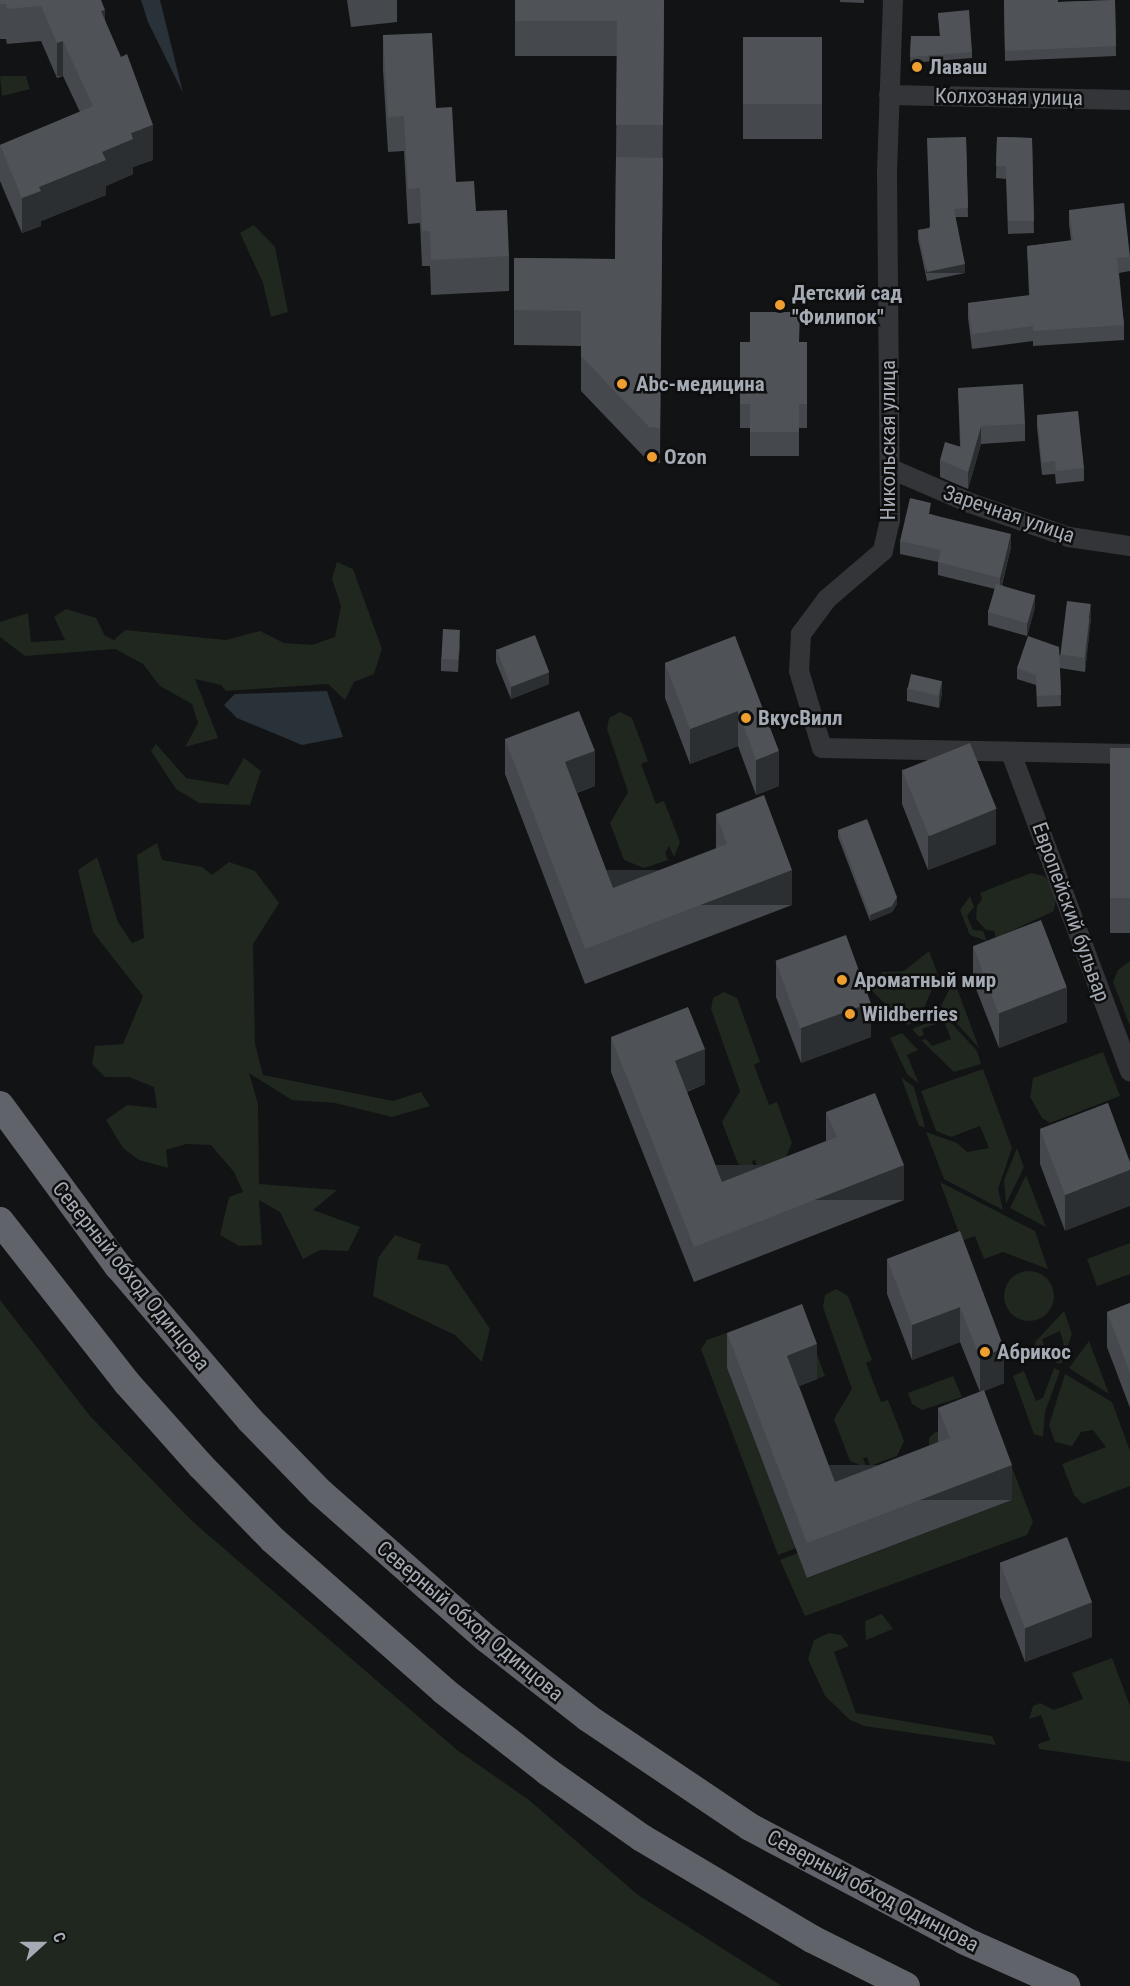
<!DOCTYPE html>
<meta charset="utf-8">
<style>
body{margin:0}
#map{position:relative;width:1130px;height:1986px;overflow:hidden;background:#121314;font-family:"Roboto Condensed",sans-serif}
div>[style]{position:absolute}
.green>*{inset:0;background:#1f271f}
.round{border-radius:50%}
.water>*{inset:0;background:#293238}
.minor>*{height:20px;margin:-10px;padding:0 10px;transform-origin:10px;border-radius:10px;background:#343539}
.highway>*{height:28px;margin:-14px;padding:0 14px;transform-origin:14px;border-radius:14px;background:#60636a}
.wall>*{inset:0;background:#45484c;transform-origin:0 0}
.shaded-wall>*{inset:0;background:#2c2f31;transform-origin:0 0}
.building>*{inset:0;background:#4f5357;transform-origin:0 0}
.dots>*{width:16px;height:16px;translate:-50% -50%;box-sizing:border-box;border:3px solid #0e0e0f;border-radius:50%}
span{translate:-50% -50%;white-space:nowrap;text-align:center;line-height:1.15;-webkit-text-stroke:5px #0e0e0f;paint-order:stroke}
.poi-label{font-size:21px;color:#a4abb4;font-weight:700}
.left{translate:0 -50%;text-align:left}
.street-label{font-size:21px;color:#a4abb4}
.north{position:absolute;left:12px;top:1914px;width:60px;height:60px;-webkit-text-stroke:4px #0e0e0f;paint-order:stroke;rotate:69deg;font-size:16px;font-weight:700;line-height:24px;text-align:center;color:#a4abb4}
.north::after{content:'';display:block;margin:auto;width:21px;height:27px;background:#a4abb4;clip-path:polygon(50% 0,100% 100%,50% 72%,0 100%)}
</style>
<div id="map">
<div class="green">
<div style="clip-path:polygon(0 76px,26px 76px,30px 89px,2px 96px)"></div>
<div style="clip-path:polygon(254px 225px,275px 247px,288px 312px,271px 317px,263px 283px,240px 233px)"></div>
<div style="clip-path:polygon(337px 562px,353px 569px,382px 649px,374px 674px,354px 682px,345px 700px,328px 684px,226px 691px,221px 685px,195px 679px,218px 738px,185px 747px,198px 723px,192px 704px,160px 686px,143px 664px,115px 649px,25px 656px,0 637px,0 622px,28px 613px,31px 642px,65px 640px,54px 617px,66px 609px,96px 618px,105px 636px,114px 640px,125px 630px,226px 640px,260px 631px,284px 643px,312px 645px,335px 637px,341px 606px,332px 579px)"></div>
<div style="clip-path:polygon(620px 712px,632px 718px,648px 761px,641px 764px,656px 804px,664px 801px,680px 842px,674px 857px,669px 846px,665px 853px,668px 860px,644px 868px,624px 860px,610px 823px,628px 792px,607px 729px,609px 718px)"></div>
<div style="clip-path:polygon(156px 744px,186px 778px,228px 785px,244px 758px,261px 771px,250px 805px,199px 803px,176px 789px,151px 751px)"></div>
<div style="clip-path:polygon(157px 843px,162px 860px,202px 867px,212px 875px,229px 862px,255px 871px,279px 903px,253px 944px,255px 1044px,263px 1075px,393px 1101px,421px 1092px,430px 1106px,392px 1117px,335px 1103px,292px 1100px,249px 1073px,258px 1104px,259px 1184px,337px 1190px,313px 1210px,360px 1227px,348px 1251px,320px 1250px,303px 1259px,280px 1212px,259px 1200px,262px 1245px,239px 1246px,220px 1235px,229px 1197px,243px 1192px,234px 1172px,211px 1145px,186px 1144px,166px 1150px,168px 1168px,139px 1160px,123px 1148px,106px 1120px,127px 1105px,157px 1108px,154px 1087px,129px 1077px,105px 1077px,92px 1064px,95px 1046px,123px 1044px,143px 996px,93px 932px,78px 870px,97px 857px,118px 922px,132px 943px,144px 938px,137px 855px)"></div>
<div style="clip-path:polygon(1031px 873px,1044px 876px,1050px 882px,1056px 898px,1054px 911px,996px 938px,994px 931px,986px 930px,976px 919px,977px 906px,982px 899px,980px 893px)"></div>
<div style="clip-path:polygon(970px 896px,974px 907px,967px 916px,973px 930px,983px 931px,987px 941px,970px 935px,960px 910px)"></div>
<div style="clip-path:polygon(929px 951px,938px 975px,919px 1020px,907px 1025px,872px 991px,882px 972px,904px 971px)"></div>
<div style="clip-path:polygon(1130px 961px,1130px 1026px,1113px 982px,1118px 970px)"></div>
<div style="clip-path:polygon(954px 980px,979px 1048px,941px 1006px)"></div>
<div style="clip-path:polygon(724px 992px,737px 998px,760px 1062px,754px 1065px,769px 1105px,777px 1102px,792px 1143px,785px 1159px,758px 1169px,755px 1160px,752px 1161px,755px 1170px,738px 1164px,722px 1122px,740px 1091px,711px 1009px,713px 998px)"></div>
<div style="clip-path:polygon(940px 1011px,977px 1051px,981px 1064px,954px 1072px,921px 1040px,926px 1039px,932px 1046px,951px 1039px,944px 1021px,922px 1029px,924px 1035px,919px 1037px,912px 1029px,934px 1020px)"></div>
<div style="clip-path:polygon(902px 1033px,918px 1050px,907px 1055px,919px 1084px,907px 1074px,890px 1038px)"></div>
<div style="clip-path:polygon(1103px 1052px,1120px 1096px,1050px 1123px,1042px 1118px,1030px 1097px,1033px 1078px)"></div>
<div style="clip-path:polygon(983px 1069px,1012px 1148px,998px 1189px,1003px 1210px,944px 1179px,926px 1132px,957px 1143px,967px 1152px,989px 1148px,980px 1126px,951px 1137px,936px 1131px,921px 1091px)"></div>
<div style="clip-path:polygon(901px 1077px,914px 1087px,925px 1127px,919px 1126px)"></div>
<div style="clip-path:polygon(1017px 1148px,1024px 1167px,1006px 1204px,1004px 1180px)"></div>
<div style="clip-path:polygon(1026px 1175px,1046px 1227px,1010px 1208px)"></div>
<div style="clip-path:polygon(940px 1182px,1035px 1231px,1048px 1269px,1003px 1252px,984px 1259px,975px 1236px,962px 1241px)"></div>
<div style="clip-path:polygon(395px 1235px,421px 1244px,417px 1259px,447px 1265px,490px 1329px,482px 1362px,455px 1335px,373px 1296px,378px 1258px)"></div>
<div style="clip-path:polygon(1130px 1243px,1130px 1274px,1097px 1286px,1087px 1259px)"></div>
<div class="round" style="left:1004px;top:1271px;width:50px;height:50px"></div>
<div style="clip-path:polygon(836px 1289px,848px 1296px,872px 1360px,866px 1363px,881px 1402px,888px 1400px,904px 1441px,897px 1456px,870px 1466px,867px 1457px,863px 1458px,867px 1468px,850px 1461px,834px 1419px,852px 1389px,823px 1307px,825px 1295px)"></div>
<div style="clip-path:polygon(0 1300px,90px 1416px,192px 1521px,457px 1750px,529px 1800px,638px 1895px,782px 1986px,0 1986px)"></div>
<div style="clip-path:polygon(795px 1308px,801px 1312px,825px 1376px,817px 1379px,802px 1340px,727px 1368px,796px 1548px,778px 1555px,701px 1349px,707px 1340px)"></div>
<div style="clip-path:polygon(1064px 1311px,1072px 1334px,1061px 1364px,1051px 1361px,1052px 1355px,1065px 1349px,1060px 1331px,1042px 1339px,1048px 1359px,1037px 1357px,1022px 1362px,1018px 1352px,1033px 1350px,1036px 1341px)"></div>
<div style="clip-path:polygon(1089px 1341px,1109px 1394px,1069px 1368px)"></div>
<div style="clip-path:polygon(1054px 1368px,1060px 1371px,1045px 1412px,1043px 1437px,1034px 1434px,1013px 1376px,1024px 1371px,1036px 1401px,1043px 1398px)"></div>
<div style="clip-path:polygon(1065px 1374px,1112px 1402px,1130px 1451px,1130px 1486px,1083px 1504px,1074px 1495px,1062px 1464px,1106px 1447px,1093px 1430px,1081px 1432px,1072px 1446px,1055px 1442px,1049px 1425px)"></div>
<div style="clip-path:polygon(953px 1376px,962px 1397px,922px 1410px,912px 1404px,908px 1393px)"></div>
<div style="clip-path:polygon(981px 1416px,995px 1423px,1033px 1522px,1027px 1535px,805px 1616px,780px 1560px,798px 1553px,808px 1578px,1012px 1500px,929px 1452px,929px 1438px,934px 1433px)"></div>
<div style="clip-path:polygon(882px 1614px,893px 1629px,866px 1640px,865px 1621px)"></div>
<div style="clip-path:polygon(829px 1633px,841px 1635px,849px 1646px,834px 1652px,856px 1713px,992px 1736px,996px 1745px,864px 1726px,850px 1720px,825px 1696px,808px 1659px,814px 1640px)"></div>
<div style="clip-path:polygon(1112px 1658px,1130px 1706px,1130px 1762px,1039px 1749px,1038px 1744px,1050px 1740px,1041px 1715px,1029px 1719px,1033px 1706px,1040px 1703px,1054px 1710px,1083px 1699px,1072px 1673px)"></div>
</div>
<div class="water">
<div style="clip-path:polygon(141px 0,160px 0,183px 93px,148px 22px)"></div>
<div style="clip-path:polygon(327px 691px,343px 737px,302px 745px,237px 718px,224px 705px,235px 694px)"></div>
</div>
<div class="minor">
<div style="left:893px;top:0;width:171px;rotate:92deg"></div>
<div style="left:887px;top:171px;width:349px;rotate:89.5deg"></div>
<div style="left:890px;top:520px;width:32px;rotate:103deg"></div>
<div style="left:883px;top:551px;width:74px;rotate:139.4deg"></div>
<div style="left:827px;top:599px;width:44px;rotate:126.6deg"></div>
<div style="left:801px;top:634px;width:37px;rotate:93deg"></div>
<div style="left:799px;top:671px;width:80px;rotate:73.4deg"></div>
<div style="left:822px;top:748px;width:308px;rotate:1.1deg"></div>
<div style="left:889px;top:95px;width:241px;rotate:1.2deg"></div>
<div style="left:891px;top:469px;width:86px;rotate:23.3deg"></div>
<div style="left:970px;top:503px;width:105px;rotate:19deg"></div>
<div style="left:1069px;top:537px;width:62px;rotate:8.4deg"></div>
<div style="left:1011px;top:753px;width:340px;rotate:69.5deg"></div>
</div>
<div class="highway">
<div style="left:0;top:1105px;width:200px;rotate:53.8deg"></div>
<div style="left:118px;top:1266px;width:203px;rotate:49.4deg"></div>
<div style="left:250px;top:1420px;width:100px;rotate:45.8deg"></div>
<div style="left:320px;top:1492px;width:222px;rotate:41.4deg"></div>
<div style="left:487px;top:1639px;width:128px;rotate:38deg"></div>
<div style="left:588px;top:1718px;width:195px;rotate:33.9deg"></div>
<div style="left:750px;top:1827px;width:243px;rotate:27.9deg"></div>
<div style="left:965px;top:1941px;width:111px;rotate:24deg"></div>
<div style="left:0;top:1221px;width:206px;rotate:51.9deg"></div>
<div style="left:127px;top:1383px;width:111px;rotate:48.3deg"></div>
<div style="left:201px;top:1466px;width:103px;rotate:45.8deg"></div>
<div style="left:273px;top:1540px;width:228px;rotate:41.4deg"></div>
<div style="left:444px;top:1691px;width:132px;rotate:37.9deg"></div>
<div style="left:548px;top:1772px;width:115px;rotate:35.1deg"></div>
<div style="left:642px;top:1838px;width:198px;rotate:30.7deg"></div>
<div style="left:812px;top:1939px;width:105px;rotate:26.6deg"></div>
</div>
<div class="wall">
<div style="clip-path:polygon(0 0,101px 0,105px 21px,153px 160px,133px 167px,133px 174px,106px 186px,106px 195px,41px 221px,41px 226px,22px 233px,0 181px,0 145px,80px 112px,63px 76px,57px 78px,41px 41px,7px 44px,6px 39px,0 39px)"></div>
<div style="clip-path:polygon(347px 0,397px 0,397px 22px,351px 27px)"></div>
<div style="clip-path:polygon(515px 0,664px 0,660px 463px,649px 462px,581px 391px,581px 346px,514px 345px,514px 258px,615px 259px,616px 157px,617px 56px,515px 56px)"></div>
<div style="clip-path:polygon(840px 0,864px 0,864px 3px,840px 2px)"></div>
<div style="clip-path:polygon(1004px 0,1058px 2px,1115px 0,1116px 56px,1005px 61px)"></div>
<div style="clip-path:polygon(938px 13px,972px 52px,972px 58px,910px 63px,911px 36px,940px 36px)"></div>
<div style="clip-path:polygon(383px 35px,436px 108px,456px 182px,476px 211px,509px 256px,509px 291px,431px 295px,430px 266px,422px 266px,420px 223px,408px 224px,404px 151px,388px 152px,383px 70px)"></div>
<div style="left:743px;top:37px;width:79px;height:102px"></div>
<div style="clip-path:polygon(966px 137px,968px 217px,955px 217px,965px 273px,927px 281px,918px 239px,918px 230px,929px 228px)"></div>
<div style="clip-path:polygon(997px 137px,1032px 138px,1034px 233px,1008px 234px,1006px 179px,996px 178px)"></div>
<div style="clip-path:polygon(1069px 210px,1130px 257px,1130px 271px,1119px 273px,1124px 325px,1124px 340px,1033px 346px,1033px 341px,972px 349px,968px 318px,968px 303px,1029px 296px,1027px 246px,1071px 241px,1069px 224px)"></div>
<div style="clip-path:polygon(740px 342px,807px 342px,807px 428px,799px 428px,799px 456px,750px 456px,750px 428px,740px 428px)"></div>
<div style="clip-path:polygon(958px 388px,1025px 424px,1025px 441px,981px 444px,968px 489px,940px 477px,940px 460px,960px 446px)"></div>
<div style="clip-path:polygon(1037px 415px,1084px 468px,1084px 481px,1056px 484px,1055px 474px,1042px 475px,1037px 427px)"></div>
<div style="clip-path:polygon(931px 514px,1011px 547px,1002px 585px,1035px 607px,1027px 636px,988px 625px,988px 612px,995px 589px,938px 575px,938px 562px,900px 554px,900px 541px)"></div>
<div style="clip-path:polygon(1091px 617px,1085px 672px,1060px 668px,1061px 706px,1037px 707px,1036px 685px,1017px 679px,1017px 668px,1060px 655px)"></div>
<div style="clip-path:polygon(735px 636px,779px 786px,756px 795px,738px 746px,690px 764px,665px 698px,665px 663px)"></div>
<div style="clip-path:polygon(460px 642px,458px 672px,441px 671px,441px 659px)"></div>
<div style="clip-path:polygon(496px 649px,549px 684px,511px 699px,496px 662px)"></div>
<div style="clip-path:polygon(907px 688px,942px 693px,939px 708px,907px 701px)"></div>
<div style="clip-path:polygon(505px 739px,595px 786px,577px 793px,613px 888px,716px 849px,716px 814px,792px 905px,585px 984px,505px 774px)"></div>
<div style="left:1110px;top:748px;width:20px;height:185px"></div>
<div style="clip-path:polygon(902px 769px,996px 844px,928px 870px,902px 804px)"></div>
<div style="clip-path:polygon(838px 830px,897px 904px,892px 912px,870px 921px,838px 837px)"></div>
<div style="clip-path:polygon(973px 946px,1067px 1022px,999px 1048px,973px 981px)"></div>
<div style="clip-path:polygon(776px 962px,871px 1037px,801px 1063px,776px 997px)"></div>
<div style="clip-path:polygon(611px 1037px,705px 1084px,687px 1092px,722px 1182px,826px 1141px,826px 1112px,904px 1200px,694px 1282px,611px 1072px)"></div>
<div style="clip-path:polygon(1108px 1103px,1065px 1231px,1040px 1164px,1040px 1129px)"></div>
<div style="clip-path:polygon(960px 1231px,1004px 1383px,984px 1391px,1012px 1500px,807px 1578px,727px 1368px,727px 1333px,817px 1379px,799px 1386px,835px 1482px,938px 1442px,938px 1408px,980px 1392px,960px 1342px,912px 1360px,887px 1294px,887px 1259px)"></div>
<div style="clip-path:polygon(1130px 1303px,1130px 1408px,1107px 1347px,1107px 1312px)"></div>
<div style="clip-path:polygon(1000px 1562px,1092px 1637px,1025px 1662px,1000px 1597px)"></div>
</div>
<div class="shaded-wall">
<div style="clip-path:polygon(105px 10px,105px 45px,101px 11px)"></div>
<div style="left:63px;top:41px;width:35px;height:6px;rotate:90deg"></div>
<div style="clip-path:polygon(153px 125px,153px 160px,133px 167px,133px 174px,106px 186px,106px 195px,41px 221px,41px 226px,22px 233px,22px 198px,39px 187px,102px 152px,131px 133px)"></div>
<div style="left:965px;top:264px;width:9px;height:39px;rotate:90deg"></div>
<div style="clip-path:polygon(981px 426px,981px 444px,968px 489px,968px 472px)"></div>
<div style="clip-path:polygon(1011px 534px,1011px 547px,1000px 590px,1000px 578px)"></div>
<div style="clip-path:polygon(1035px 595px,1035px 607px,1027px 636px,1027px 623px)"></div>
<div style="clip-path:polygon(1091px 604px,1091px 617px,1085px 672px,1085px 660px)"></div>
<div style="clip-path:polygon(460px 630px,460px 642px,458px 672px,458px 660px)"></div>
<div style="clip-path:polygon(549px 672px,549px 684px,511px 699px,511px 686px)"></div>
<div style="clip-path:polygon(942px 681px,942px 693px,939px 708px,939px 696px)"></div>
<div style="clip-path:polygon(738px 711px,738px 746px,690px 764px,690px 729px)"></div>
<div style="clip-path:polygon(595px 751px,595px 786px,565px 797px,565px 762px)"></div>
<div style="clip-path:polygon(779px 751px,779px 786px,756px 795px,756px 760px)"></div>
<div style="clip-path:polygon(996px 809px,996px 844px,928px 870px,928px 835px)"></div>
<div style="left:792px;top:870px;width:35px;height:222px;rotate:90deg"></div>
<div style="clip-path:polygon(897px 897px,897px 904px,892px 912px,870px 921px,870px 915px)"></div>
<div style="clip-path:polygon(1067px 987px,1067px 1022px,999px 1048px,999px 1013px)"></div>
<div style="clip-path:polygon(871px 1002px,871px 1037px,801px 1063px,801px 1028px)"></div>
<div style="clip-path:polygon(705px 1049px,705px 1084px,675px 1096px,675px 1061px)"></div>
<div style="left:904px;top:1165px;width:35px;height:225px;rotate:90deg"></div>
<div style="clip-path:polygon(1130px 1170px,1130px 1206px,1065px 1231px,1065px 1195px)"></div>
<div style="clip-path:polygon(960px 1307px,960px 1342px,912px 1360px,912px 1325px)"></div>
<div style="clip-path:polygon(817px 1344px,817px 1379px,787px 1391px,787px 1356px)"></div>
<div style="clip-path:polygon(1004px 1348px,1004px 1383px,980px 1393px,980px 1358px)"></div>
<div style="left:1012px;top:1465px;width:35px;height:219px;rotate:90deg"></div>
<div style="clip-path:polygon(1092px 1602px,1092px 1637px,1025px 1662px,1025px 1627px)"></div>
</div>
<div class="building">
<div style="clip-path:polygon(0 0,101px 0,105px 10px,101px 11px,121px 57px,127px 54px,153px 125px,131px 133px,133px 139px,102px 152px,106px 160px,39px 187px,41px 191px,22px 198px,0 145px,93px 106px,63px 41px,57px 43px,41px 6px,7px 9px,6px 4px,0 4px)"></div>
<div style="clip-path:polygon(515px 0,664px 0,663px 125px,616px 125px,617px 21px,515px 21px)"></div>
<div style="clip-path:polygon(1004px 0,1058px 0,1058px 2px,1115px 0,1116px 46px,1005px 51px)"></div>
<div style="clip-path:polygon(969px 10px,972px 52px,910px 57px,911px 36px,940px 36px,938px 13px)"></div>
<div style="clip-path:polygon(432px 33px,436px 108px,452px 107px,456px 182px,474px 181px,476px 211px,507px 210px,509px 256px,431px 260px,430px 231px,422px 231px,420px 188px,408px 189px,404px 116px,388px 117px,383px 35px)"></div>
<div style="left:743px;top:37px;width:79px;height:67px"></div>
<div style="clip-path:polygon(966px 137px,968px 208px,954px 209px,965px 264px,927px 272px,918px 230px,930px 228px,927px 138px)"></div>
<div style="clip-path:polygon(997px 137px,1032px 138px,1034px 221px,1008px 221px,1006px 166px,996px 166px)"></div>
<div style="clip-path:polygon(616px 157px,663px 158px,660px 428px,649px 427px,581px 356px,581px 311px,514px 310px,514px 258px,615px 259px)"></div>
<div style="clip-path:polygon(1124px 203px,1130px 257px,1117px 258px,1124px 325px,1033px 331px,1033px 326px,972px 334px,968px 303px,1030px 295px,1027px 246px,1073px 240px,1069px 210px)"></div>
<div style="clip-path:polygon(750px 312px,800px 312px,799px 342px,807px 342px,807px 404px,799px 404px,799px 432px,750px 432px,750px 404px,740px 404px,740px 342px,750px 342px)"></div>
<div style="clip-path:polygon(1023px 384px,1025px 424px,981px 426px,968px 472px,940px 460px,945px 442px,961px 447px,958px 388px)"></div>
<div style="clip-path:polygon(1078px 411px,1084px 468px,1056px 471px,1055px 461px,1042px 463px,1037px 415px)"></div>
<div style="clip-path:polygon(910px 498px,931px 503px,929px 514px,1011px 534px,1000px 578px,938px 562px,941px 550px,900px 541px)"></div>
<div style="left:996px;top:584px;width:41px;height:29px;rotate:16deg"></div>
<div style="left:1067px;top:601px;width:24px;height:54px;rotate:7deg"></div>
<div style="left:443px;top:629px;width:17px;height:30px;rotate:3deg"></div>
<div style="left:535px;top:635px;width:40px;height:41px;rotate:69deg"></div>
<div style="clip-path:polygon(735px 636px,779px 751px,756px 760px,738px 711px,690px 729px,665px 663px)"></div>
<div style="clip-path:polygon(1028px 636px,1059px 647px,1061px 695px,1037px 696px,1036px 675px,1017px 668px)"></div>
<div style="left:911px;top:674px;width:32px;height:15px;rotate:13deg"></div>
<div style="clip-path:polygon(579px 711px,595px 751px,565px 762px,613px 888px,727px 844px,716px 814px,764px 795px,792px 870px,585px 949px,505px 739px)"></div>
<div style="left:970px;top:743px;width:71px;height:73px;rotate:68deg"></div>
<div style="left:1110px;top:748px;width:20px;height:150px"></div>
<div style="clip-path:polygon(867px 819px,897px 897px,892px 906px,870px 915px,838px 830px)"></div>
<div style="left:1041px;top:920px;width:72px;height:73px;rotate:69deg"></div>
<div style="left:846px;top:935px;width:72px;height:75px;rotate:70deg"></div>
<div style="clip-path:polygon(688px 1007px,705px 1049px,675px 1061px,722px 1182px,837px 1137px,826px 1112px,875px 1093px,904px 1165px,694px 1247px,611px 1037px)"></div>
<div style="clip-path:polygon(1108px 1103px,1130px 1162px,1130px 1170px,1065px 1195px,1040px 1129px)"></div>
<div style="clip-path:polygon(960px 1231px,1004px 1348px,980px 1358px,960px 1307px,912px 1325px,887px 1259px)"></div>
<div style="clip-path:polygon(1130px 1303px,1130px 1373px,1107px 1312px)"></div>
<div style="clip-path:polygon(802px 1304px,817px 1344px,787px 1356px,835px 1482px,950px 1438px,938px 1408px,984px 1390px,1012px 1465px,807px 1543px,727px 1333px)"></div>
<div style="left:1067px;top:1537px;width:70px;height:72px;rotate:69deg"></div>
</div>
<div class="dots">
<div style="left:917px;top:67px;background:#ef9f30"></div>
<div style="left:780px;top:305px;background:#ef9f30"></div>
<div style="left:622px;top:384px;background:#ef9f30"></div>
<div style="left:652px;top:457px;background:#ef9f30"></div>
<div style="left:746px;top:718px;background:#ef9f30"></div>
<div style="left:842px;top:980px;background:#ef9f30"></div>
<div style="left:850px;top:1014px;background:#ef9f30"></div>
<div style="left:985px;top:1352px;background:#ef9f30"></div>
</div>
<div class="poi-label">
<span class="left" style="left:929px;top:67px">Лаваш</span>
<span class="left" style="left:792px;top:305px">Детский сад<br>"Филипок"</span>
<span class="left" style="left:636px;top:384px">Abc-медицина</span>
<span class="left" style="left:664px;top:457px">Ozon</span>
<span class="left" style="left:758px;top:718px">ВкусВилл</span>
<span class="left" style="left:854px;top:980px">Ароматный мир</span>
<span class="left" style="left:862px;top:1014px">Wildberries</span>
<span class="left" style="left:997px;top:1352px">Абрикос</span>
</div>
<div class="street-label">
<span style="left:1009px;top:97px;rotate:1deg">Колхозная улица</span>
<span style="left:888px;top:440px;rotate:-90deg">Никольская улица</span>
<span style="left:1009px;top:514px;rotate:19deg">Заречная улица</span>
<span style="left:1071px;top:912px;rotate:70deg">Европейский бульвар</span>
<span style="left:131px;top:1276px;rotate:51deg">Северный обход Одинцова</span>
<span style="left:470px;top:1621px;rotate:40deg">Северный обход Одинцова</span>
<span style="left:873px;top:1891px;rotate:28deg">Северный обход Одинцова</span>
</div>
<div class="north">С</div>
</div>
